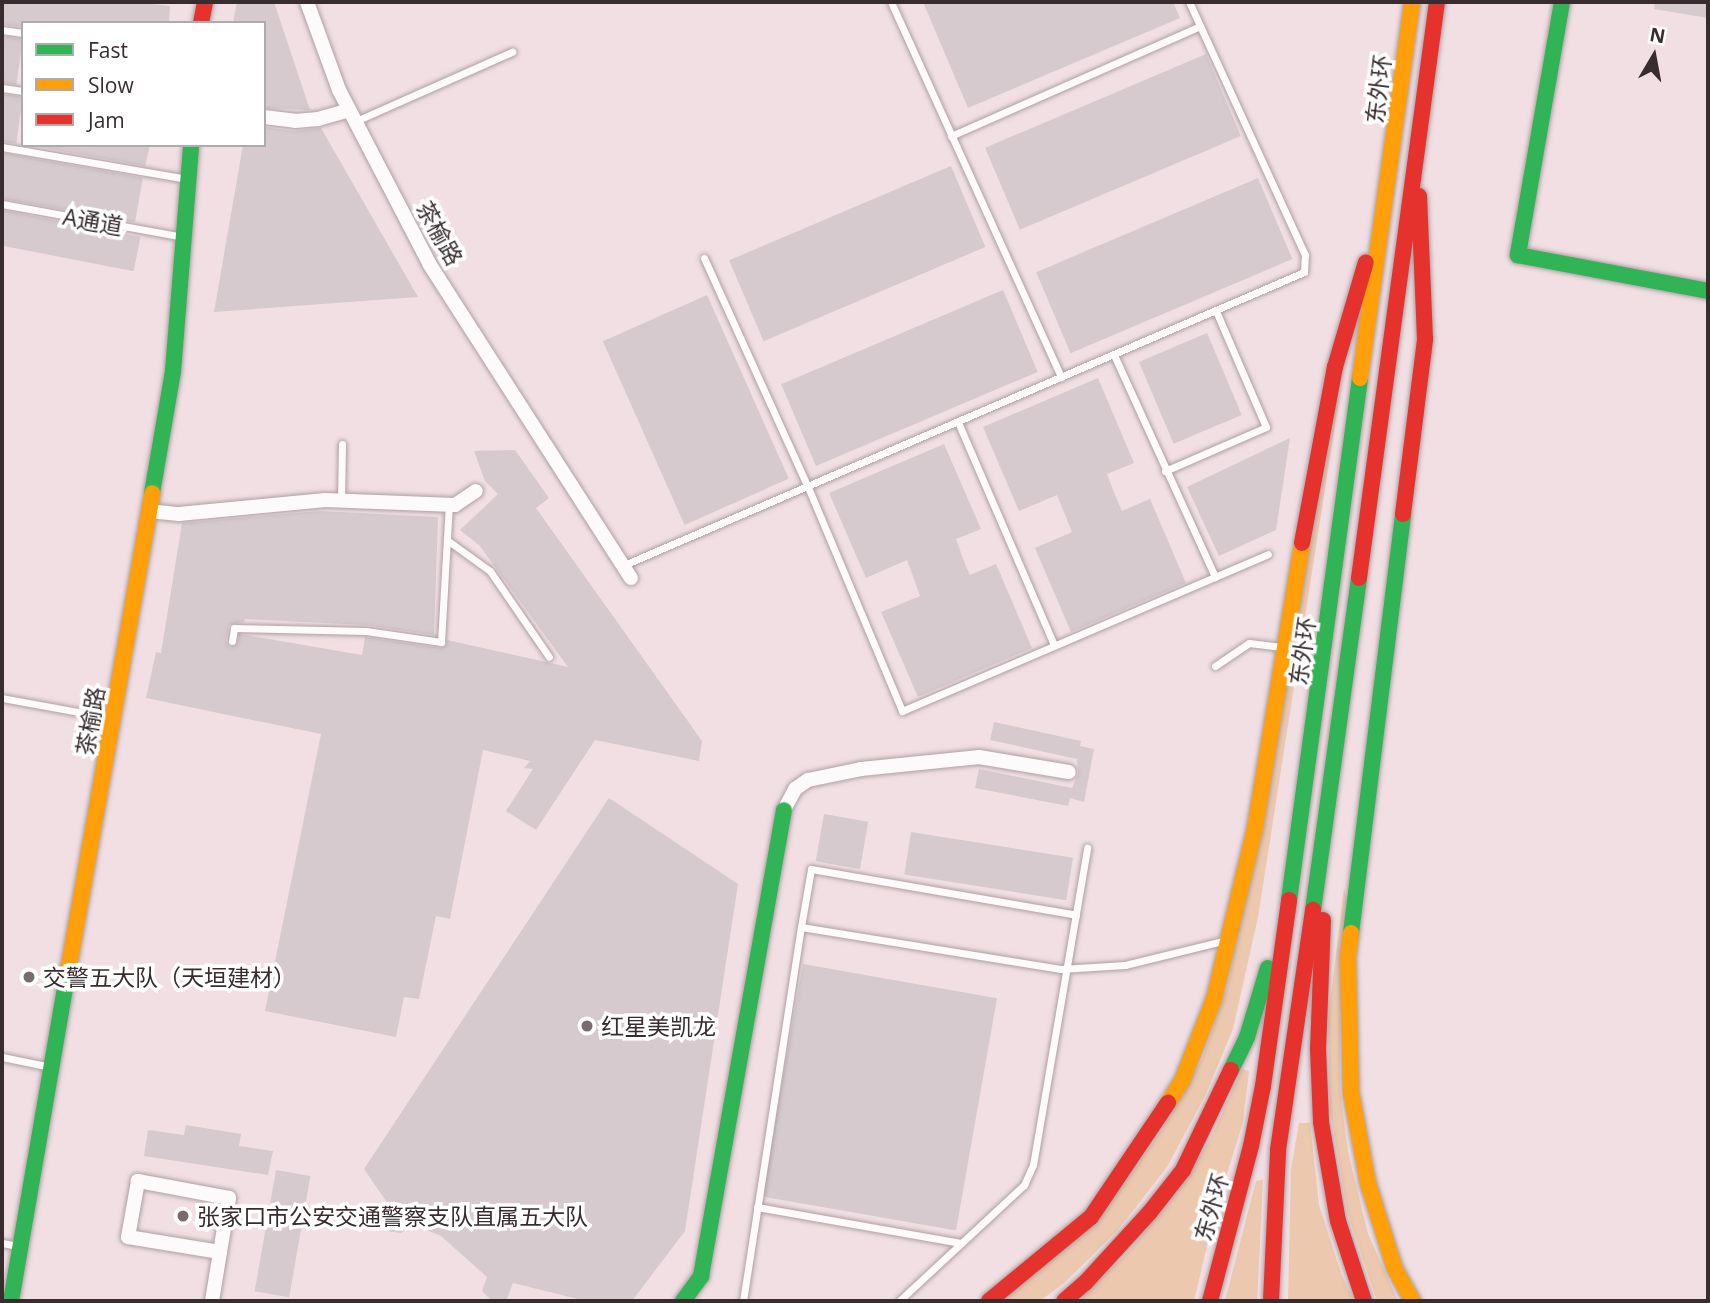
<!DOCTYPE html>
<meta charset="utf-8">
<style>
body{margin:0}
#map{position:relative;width:1710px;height:1303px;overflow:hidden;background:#f1dfe3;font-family:"Open Sans","Noto Sans SC",sans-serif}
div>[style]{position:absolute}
.green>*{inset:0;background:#ecc8ae}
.building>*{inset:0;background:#d6cacf;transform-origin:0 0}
.roads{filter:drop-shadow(0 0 2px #ada0a3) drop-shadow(0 0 2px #ada0a3)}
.lane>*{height:7px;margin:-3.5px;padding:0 3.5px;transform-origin:3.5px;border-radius:3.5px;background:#fdfafb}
.street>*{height:14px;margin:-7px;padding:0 7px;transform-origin:7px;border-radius:7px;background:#fdfafb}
.fast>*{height:16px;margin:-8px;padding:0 8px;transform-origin:8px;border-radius:8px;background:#30b455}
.slow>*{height:16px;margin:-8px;padding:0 8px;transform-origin:8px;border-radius:8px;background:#ff9f0a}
.jam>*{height:16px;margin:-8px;padding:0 8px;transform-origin:8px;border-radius:8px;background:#e5322d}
.dots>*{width:19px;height:19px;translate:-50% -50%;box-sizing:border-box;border:4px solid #fff;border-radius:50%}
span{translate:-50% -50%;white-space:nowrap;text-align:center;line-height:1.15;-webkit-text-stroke:7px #fff;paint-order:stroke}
.street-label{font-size:23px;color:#382c2f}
.poi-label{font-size:23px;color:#382c2f}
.left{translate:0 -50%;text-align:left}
.frame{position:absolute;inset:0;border:4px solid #382c2f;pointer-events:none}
.legend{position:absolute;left:21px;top:21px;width:245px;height:126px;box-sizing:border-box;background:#fff;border:2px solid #afabac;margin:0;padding:9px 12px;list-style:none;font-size:21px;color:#382c2f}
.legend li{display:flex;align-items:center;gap:14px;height:35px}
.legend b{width:35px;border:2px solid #afabac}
.north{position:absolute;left:1619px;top:21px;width:70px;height:70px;-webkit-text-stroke:5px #fff;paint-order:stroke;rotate:10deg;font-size:19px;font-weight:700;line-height:28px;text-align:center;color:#382c2f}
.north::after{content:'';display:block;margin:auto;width:24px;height:32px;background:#382c2f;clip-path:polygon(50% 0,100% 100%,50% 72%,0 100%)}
</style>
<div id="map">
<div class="green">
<div style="clip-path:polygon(1340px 393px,1258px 917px,1233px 1029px,1205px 1096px,1167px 1167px,1117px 1231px,1064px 1283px,1040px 1301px,1002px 1301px,1123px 1185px,1161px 1131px,1202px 1059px,1228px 985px,1332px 415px)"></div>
<div style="clip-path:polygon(1344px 889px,1348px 904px,1340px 1016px,1340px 1090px,1348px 1152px,1368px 1234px,1398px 1301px,1378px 1301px,1375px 1295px,1348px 1215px,1330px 1110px,1328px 1020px)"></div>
<div style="clip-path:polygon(1242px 1069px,1249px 1071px,1243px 1122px,1214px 1216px,1194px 1301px,1078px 1301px,1130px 1250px,1177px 1193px,1211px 1138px)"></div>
<div style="clip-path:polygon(1299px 1123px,1310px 1123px,1319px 1205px,1341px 1273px,1354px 1301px,1288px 1301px,1291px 1170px)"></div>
<div style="clip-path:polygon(1263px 1180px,1257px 1301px,1225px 1301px,1256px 1181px)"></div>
</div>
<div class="building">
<div style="clip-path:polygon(2px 2px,132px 2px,170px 6px,169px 23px,23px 23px,23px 27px,2px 24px)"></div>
<div style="clip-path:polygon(237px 2px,274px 2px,310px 110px,264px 108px,264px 23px,233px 23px)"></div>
<div style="clip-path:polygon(923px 2px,1173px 2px,1180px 18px,968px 108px)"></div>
<div style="clip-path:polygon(1655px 2px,1708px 2px,1708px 18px,1654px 9px)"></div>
<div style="left:2px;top:36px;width:21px;height:46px;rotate:8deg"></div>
<div style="left:1206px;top:54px;width:89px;height:240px;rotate:67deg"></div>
<div style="left:2px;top:94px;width:21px;height:47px;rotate:8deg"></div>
<div style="clip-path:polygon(264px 127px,294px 131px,321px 128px,418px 297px,214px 312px,243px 145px,264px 145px)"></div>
<div style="clip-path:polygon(28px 145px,150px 145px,145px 166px)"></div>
<div style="left:2px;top:153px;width:143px;height:45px;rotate:10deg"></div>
<div style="left:951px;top:166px;width:88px;height:241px;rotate:67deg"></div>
<div style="left:1258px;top:178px;width:88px;height:241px;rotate:67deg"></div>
<div style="left:2px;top:210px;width:141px;height:35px;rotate:11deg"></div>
<div style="left:1003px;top:290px;width:89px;height:241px;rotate:67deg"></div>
<div style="left:707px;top:295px;width:201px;height:114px;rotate:66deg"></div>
<div style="left:1207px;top:333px;width:89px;height:74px;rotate:67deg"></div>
<div style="clip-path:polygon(1098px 378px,1134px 463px,1107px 474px,1115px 495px,1122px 511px,1150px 499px,1186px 583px,1071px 632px,1035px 548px,1072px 532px,1057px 495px,1019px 511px,983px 427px)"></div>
<div style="clip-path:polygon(1290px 438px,1276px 530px,1219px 556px,1187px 487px)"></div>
<div style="clip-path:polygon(944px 444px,981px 529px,956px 539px,965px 564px,970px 575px,996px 564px,1032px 648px,918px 697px,881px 612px,920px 596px,907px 560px,866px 578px,829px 493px)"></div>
<div style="clip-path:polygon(515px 450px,549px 498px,536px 508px,702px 741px,699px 761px,595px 740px,536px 830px,506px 811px,533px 769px,524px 768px,530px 761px,483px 750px,450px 919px,436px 916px,419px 999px,404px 997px,396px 1037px,265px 1011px,321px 734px,146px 698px,156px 652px,161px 653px,182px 523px,319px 511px,438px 517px,434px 635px,366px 625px,245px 619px,244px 622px,229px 625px,226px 641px,230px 647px,237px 644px,239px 634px,362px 655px,365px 637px,440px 648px,446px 646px,447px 640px,568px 667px,479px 545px,460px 530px,498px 494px,485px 481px,474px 451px)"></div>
<div style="clip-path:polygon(994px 722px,1081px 741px,1080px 746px,1094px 749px,1084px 802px,1070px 798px,1068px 806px,975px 788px,979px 769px,1072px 788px,1078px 774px,1077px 759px,990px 740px)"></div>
<div style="clip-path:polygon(609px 798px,738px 884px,685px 1231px,632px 1301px,586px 1301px,513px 1283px,507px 1299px,492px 1301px,482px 1291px,487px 1277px,441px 1236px,412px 1224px,401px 1233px,387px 1231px,382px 1225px,381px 1218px,386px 1201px,364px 1169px)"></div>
<div style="left:824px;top:814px;width:45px;height:48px;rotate:10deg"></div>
<div style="left:911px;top:832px;width:164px;height:43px;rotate:9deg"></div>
<div style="left:803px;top:964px;width:197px;height:236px;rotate:10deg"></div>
<div style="clip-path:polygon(186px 1125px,241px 1134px,239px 1146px,273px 1151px,268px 1175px,144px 1156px,148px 1130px,184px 1135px)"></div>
<div style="left:276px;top:1170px;width:35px;height:123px;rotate:10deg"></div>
</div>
<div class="roads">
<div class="lane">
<div style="left:891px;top:2px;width:412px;rotate:65.6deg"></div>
<div style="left:2px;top:30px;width:21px;rotate:8deg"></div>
<div style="left:2px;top:88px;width:21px;rotate:8deg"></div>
<div style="left:356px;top:121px;width:171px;rotate:-23.9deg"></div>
<div style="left:951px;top:136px;width:272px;rotate:-23.8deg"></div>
<div style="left:2px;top:147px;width:188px;rotate:9.8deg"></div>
<div style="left:2px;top:204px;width:184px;rotate:10.3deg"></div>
<div style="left:704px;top:258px;width:252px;rotate:65.6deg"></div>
<div style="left:808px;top:487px;width:243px;rotate:67.2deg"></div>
<div style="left:902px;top:711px;width:398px;rotate:-23.2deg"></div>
<div style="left:1114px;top:355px;width:244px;rotate:65.5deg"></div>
<div style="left:958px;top:422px;width:243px;rotate:66.7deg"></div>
<div style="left:1165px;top:471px;width:110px;rotate:-23.5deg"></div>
<div style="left:1266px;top:427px;width:126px;rotate:-113.3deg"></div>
<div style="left:341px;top:501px;width:57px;rotate:-89deg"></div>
<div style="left:447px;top:540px;width:53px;rotate:35.8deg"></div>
<div style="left:490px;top:571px;width:104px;rotate:55.5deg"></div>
<div style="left:624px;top:565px;width:740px;rotate:-23.31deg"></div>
<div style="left:1304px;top:272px;width:17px;rotate:-87deg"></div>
<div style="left:1305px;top:255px;width:278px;rotate:-114.6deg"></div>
<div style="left:232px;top:641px;width:13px;rotate:-81deg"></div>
<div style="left:234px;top:628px;width:132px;rotate:1.3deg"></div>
<div style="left:366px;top:631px;width:76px;rotate:8.3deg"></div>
<div style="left:441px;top:642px;width:137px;rotate:-86.7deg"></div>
<div style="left:1215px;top:666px;width:41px;rotate:-34.1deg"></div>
<div style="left:1249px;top:643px;width:31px;rotate:7deg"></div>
<div style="left:2px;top:698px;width:111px;rotate:10.4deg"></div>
<div style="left:801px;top:927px;width:59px;rotate:-80.2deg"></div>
<div style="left:811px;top:869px;width:269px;rotate:9.8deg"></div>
<div style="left:2px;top:1057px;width:50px;rotate:11.5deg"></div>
<div style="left:757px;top:1207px;width:207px;rotate:10deg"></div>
<div style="left:2px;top:1243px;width:16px;rotate:11deg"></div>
<div style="left:743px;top:1301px;width:378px;rotate:-81.2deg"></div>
<div style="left:801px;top:927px;width:263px;rotate:9.2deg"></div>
<div style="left:1061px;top:969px;width:64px;rotate:-3.6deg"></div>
<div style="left:1125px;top:965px;width:101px;rotate:-13.8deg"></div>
<div style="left:899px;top:1301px;width:171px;rotate:-42.9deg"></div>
<div style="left:1024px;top:1185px;width:22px;rotate:-66deg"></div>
<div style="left:1033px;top:1165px;width:322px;rotate:-80.3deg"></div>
</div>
<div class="street">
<div style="left:307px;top:2px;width:94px;rotate:70deg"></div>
<div style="left:339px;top:90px;width:197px;rotate:62.5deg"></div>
<div style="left:430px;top:265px;width:372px;rotate:57.3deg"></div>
<div style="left:264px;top:117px;width:31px;rotate:7deg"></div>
<div style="left:295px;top:121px;width:23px;rotate:-5deg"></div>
<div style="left:318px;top:119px;width:32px;rotate:-16deg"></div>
<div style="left:149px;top:511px;width:30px;rotate:6deg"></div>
<div style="left:179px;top:514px;width:147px;rotate:-5.5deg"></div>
<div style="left:325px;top:500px;width:130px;rotate:2.2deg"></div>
<div style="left:455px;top:505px;width:25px;rotate:-34deg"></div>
<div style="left:784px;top:810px;width:24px;rotate:-62deg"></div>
<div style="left:795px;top:789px;width:16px;rotate:-35deg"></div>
<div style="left:808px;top:780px;width:54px;rotate:-11.7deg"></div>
<div style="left:861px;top:769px;width:119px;rotate:-5.8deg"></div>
<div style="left:979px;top:757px;width:91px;rotate:9.5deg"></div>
<div style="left:212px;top:1301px;width:50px;rotate:-80.7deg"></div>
<div style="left:220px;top:1252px;width:55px;rotate:-80.5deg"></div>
<div style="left:229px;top:1198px;width:93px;rotate:-169.4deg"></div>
<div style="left:138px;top:1181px;width:57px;rotate:100.1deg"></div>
<div style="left:128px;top:1237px;width:93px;rotate:9.3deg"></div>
</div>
<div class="fast">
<div style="left:1562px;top:2px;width:257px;rotate:99.9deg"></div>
<div style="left:1518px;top:255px;width:193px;rotate:10.7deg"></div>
<div style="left:152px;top:493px;width:124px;rotate:-80.2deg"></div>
<div style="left:173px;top:371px;width:227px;rotate:-85.4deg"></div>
<div style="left:1289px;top:900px;width:527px;rotate:-82.25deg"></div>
<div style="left:1313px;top:910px;width:335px;rotate:-82.1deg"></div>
<div style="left:1351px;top:933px;width:422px;rotate:-82.9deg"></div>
<div style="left:1231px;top:1070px;width:37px;rotate:-64deg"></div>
<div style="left:1247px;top:1037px;width:72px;rotate:-73.1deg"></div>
<div style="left:11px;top:1301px;width:340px;rotate:-80.2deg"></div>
<div style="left:683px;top:1301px;width:31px;rotate:-54deg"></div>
<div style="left:701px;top:1276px;width:473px;rotate:-79.9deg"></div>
</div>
<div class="slow">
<div style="left:1360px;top:378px;width:380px;rotate:-82.1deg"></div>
<div style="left:1351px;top:933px;width:25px;rotate:97deg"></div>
<div style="left:1348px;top:958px;width:134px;rotate:88.7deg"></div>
<div style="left:1351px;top:1092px;width:93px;rotate:79.4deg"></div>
<div style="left:1368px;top:1183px;width:90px;rotate:72.6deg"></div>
<div style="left:1395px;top:1269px;width:37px;rotate:61deg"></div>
<div style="left:69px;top:966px;width:480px;rotate:-80deg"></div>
<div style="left:1168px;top:1103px;width:26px;rotate:-58deg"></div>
<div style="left:1182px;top:1081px;width:88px;rotate:-68.7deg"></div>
<div style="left:1214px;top:999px;width:176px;rotate:-76.5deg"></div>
<div style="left:1255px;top:828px;width:289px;rotate:-80.6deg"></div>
</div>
<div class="jam">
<div style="left:201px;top:23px;width:21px;rotate:-79deg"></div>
<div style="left:1403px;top:514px;width:176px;rotate:-82.8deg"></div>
<div style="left:1425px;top:339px;width:143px;rotate:-92.4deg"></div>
<div style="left:1302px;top:543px;width:179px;rotate:-79.4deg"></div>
<div style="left:1335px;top:367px;width:109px;rotate:-73.6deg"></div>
<div style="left:1359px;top:578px;width:581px;rotate:-82.29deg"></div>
<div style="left:1323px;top:920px;width:129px;rotate:92.2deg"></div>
<div style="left:1318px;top:1049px;width:73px;rotate:87.6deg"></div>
<div style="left:1321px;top:1122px;width:100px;rotate:80.3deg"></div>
<div style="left:1338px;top:1221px;width:84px;rotate:72deg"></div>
<div style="left:989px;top:1301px;width:132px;rotate:-39.5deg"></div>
<div style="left:1091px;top:1217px;width:138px;rotate:-56deg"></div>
<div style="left:1064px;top:1301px;width:28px;rotate:-41deg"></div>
<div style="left:1085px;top:1283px;width:96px;rotate:-47.5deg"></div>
<div style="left:1150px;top:1212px;width:53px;rotate:-51.8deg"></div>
<div style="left:1183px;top:1170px;width:111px;rotate:-64.4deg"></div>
<div style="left:1210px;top:1301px;width:160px;rotate:-75.2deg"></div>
<div style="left:1251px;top:1146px;width:61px;rotate:-78.7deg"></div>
<div style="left:1263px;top:1086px;width:188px;rotate:-82deg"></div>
<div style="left:1271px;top:1301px;width:151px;rotate:-87.3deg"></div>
<div style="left:1278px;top:1150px;width:243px;rotate:-81.7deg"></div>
</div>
</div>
<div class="dots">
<div style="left:29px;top:977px;background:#796b6e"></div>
<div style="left:587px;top:1026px;background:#796b6e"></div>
<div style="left:183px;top:1216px;background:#796b6e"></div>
</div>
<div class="street-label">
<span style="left:1378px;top:89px;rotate:-83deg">东外环</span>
<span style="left:93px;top:221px;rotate:10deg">A通道</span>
<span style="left:440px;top:233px;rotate:61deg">茶榆路</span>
<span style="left:1302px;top:651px;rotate:-82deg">东外环</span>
<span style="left:90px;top:721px;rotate:-80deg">茶榆路</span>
<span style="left:1211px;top:1207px;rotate:-74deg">东外环</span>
</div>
<div class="poi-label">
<span class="left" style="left:43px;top:977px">交警五大队（天垣建材）</span>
<span class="left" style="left:601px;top:1026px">红星美凯龙</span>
<span class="left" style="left:197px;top:1216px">张家口市公安交通警察支队直属五大队</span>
</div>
<div class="frame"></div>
<ul class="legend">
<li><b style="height:9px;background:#30b455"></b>Fast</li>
<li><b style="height:9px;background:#ff9f0a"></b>Slow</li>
<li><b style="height:9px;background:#e5322d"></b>Jam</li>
</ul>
<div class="north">N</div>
</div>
